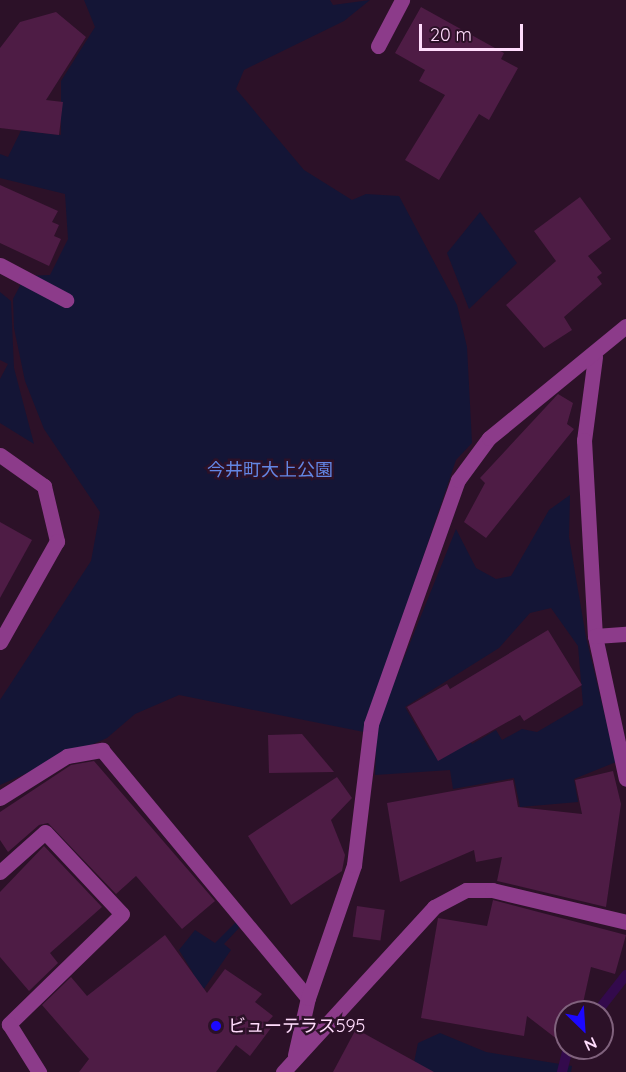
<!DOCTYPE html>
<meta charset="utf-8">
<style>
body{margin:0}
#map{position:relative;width:626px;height:1072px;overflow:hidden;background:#2c1128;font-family:Quicksand,"Noto Sans JP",sans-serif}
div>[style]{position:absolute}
.green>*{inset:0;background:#141536}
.stream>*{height:10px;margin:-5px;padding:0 5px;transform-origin:5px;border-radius:5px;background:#330a4c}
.building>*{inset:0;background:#4e1c45;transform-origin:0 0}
.minor>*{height:15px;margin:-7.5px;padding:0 7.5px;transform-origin:7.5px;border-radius:7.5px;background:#8c3b8a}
.dots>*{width:16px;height:16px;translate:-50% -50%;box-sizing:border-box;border:3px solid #2c1128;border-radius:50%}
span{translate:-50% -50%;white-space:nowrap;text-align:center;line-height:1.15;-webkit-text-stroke:5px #2c1128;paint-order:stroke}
.park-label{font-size:18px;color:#6386e4}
.poi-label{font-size:18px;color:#ffdcfc}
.left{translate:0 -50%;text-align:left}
.north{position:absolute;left:554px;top:1000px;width:60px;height:60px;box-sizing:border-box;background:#2c1128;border:2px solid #80627d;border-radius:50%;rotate:155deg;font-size:16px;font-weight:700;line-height:24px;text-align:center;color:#ffdcfc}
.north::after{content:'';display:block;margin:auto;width:21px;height:27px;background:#1c08ff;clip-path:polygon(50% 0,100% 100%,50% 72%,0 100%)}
.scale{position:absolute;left:419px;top:24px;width:104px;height:27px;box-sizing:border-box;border:3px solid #ffdcfc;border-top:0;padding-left:8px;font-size:18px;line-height:21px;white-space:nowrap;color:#ffdcfc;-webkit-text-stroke:4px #2c1128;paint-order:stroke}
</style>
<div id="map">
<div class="green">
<div style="clip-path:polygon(84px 0,330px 0,333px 5px,370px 0,344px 21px,244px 70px,236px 89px,304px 170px,352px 200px,366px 194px,399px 196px,457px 305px,467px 347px,472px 443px,456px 460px,364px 732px,179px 695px,135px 714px,107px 738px,0 785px,0 700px,91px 561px,100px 512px,44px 429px,25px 381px,14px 328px,13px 299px,25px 276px,50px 275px,68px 239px,65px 194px,0 178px,0 154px,8px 157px,37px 98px,32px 132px,61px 135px,61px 81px,95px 27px)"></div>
<div style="clip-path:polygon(480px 212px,517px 263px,469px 309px,447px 253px)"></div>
<div style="clip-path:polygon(0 292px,11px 301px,14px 368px,34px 444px,0 423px,0 379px,8px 364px,0 360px)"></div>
<div style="clip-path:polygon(evenodd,570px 495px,569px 537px,586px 637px,616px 762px,574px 779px,578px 802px,520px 807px,514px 778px,453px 789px,450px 770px,375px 775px,377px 725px,456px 529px,476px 568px,496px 579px,511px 576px,549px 510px,570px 495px,551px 608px,578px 646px,583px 705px,537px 732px,522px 729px,502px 740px,496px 730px,472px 744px,468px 738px,449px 739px,430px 750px,405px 707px,499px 648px,530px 613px,551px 608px)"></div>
<div style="clip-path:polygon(236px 922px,239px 928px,224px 944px,231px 950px,146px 1072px,123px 1072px,193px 973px,179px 950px,195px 930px,215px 943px)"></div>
<div style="clip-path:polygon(440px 1033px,486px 1052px,572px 1066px,571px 1072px,412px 1072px,418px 1043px)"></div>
</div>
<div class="stream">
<div style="left:597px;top:1012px;width:47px;rotate:-51.9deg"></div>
<div style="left:562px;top:1072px;width:25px;rotate:-76deg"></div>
</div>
<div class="building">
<div style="clip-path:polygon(421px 7px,504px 53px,501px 59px,518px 68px,489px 120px,479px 114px,439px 180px,405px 160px,445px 95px,419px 81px,425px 70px,395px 53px)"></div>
<div style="clip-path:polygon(56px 12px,86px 37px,46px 100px,63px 102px,59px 135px,0 128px,0 48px,20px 22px)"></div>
<div style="clip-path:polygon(0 185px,58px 211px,52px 222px,59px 225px,54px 236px,61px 239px,49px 266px,0 243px)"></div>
<div style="clip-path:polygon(580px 197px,611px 239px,588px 256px,602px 273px,597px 277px,602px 284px,564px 317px,572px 330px,544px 348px,506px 305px,556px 261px,534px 231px)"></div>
<div style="clip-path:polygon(558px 394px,573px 403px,567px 424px,574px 429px,486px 538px,464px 522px,485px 483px,480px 478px)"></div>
<div style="clip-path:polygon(0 522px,32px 540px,0 598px)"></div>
<div style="clip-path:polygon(548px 630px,582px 685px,524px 721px,520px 715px,438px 761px,407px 707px,447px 684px,450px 689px)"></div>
<div style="clip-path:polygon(302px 734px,334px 772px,269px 773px,268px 735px)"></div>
<div style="clip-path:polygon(94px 761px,215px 901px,182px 929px,136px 876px,116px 894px,48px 823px,39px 825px,8px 852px,0 840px,0 812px,71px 765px)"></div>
<div style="clip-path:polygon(613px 771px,621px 804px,606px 907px,497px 881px,502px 857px,476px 862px,474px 850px,400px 882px,387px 803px,513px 780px,518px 807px,582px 814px,575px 780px)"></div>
<div style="clip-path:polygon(337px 777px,352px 798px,331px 820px,345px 855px,342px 871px,291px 905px,248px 836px)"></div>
<div style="clip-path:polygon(44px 846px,102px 907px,50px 953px,58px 963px,29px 991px,0 957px,0 892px)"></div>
<div style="clip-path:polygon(493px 900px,626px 935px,615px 974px,591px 967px,581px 1012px,566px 1012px,566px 1046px,527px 1016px,524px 1036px,421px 1018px,438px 918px,487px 926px)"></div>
<div style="left:357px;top:906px;width:28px;height:31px;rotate:8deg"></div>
<div style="clip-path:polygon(165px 935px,207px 993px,225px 969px,262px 994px,255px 1002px,273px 1016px,266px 1024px,271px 1028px,250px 1056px,236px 1045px,216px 1072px,79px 1072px,89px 1059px,42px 1005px,71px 977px,87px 996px)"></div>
<div style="clip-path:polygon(356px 1029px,434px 1072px,333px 1072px)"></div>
</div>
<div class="minor">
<div style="left:378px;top:46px;width:52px;rotate:-62.4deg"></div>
<div style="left:0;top:265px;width:75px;rotate:27.9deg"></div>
<div style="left:595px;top:357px;width:84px;rotate:97.5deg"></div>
<div style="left:584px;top:440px;width:196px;rotate:86.8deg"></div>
<div style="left:595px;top:636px;width:146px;rotate:77.8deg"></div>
<div style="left:0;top:455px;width:54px;rotate:35.2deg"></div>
<div style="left:44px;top:486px;width:57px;rotate:76.7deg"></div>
<div style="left:57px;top:541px;width:116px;rotate:119.4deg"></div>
<div style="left:595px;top:636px;width:31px;rotate:-4deg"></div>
<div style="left:0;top:798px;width:79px;rotate:-32.1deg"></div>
<div style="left:67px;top:756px;width:36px;rotate:-10deg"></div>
<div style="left:102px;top:750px;width:322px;rotate:50.3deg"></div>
<div style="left:0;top:872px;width:60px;rotate:-41.6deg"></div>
<div style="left:45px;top:832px;width:112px;rotate:46.8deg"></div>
<div style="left:122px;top:914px;width:158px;rotate:135.8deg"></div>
<div style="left:9px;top:1024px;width:57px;rotate:58deg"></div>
<div style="left:295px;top:1055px;width:58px;rotate:-77.2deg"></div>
<div style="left:308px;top:998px;width:141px;rotate:-70.9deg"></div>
<div style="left:354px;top:865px;width:142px;rotate:-83.1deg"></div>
<div style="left:371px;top:724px;width:259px;rotate:-70.4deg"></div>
<div style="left:458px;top:480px;width:52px;rotate:-53.6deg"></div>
<div style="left:489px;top:438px;width:177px;rotate:-39.3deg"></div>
<div style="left:283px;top:1072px;width:224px;rotate:-47.5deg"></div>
<div style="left:434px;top:907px;width:36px;rotate:-28deg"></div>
<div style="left:466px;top:890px;width:26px"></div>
<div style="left:492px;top:890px;width:138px;rotate:13.4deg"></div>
</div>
<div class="dots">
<div style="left:216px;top:1026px;background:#1c08ff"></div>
</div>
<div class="park-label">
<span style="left:270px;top:470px">今井町大上公園</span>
</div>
<div class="poi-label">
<span class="left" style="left:228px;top:1026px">ビューテラス595</span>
</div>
<div class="north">N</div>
<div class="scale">20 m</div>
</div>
